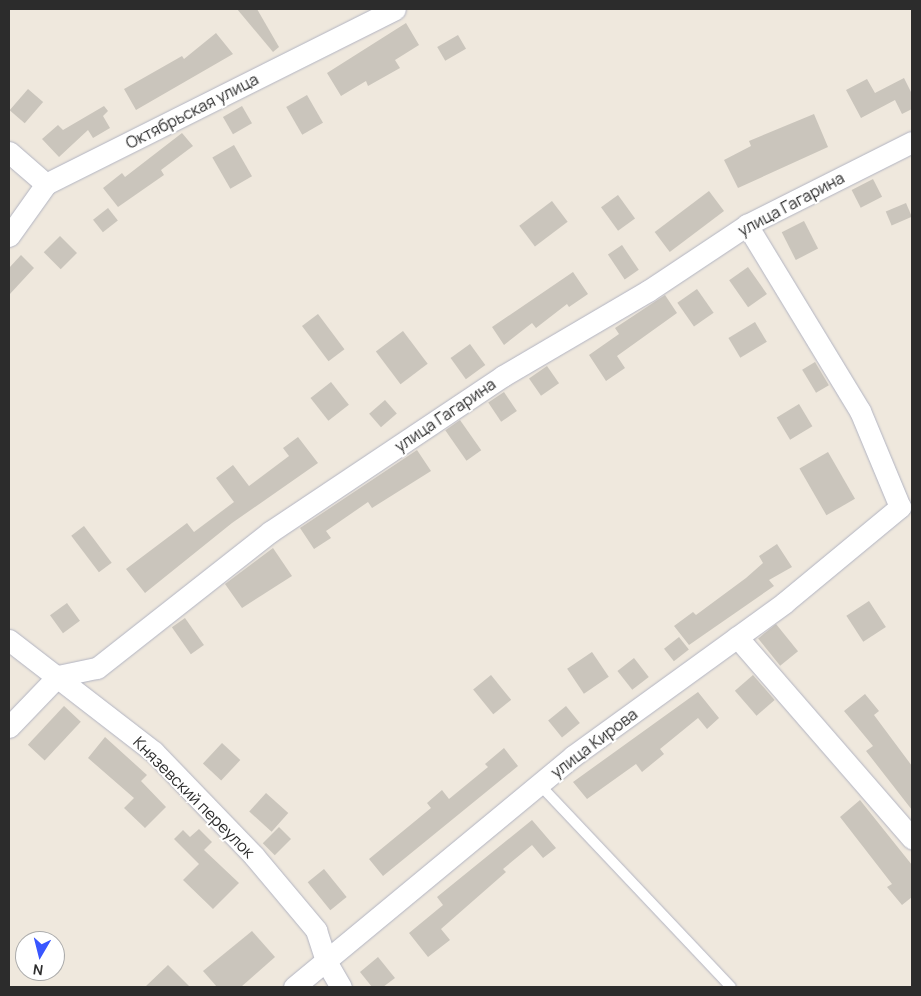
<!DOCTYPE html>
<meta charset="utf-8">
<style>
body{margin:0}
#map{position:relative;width:921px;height:996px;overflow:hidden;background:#efe8dd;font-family:Manrope,sans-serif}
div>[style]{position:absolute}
.building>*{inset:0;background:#cac5bc;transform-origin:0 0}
.roads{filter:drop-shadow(0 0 1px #b1b3c1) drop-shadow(0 0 1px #b1b3c1)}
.service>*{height:10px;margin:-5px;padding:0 5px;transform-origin:5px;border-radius:5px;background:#fff}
.minor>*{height:21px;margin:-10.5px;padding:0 10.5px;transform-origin:10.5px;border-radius:10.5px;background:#fff}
span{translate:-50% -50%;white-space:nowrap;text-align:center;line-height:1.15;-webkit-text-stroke:4px #fff;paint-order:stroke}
.street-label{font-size:16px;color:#2c2c2c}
.frame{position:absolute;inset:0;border:10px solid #2c2c2c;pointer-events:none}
.north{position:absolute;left:15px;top:931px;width:50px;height:50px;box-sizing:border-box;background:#fff;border:1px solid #ababab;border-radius:50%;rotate:188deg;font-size:14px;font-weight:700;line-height:20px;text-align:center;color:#2c2c2c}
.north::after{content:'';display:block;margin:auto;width:18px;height:22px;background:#3956ff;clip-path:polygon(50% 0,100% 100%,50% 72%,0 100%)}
</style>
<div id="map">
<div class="building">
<div style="clip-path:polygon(237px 9px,257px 9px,279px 47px,273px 52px)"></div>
<div style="clip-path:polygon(406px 23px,419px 45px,395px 60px,400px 68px,368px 86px,366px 81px,341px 96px,327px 73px)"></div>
<div style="clip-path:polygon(216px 33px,233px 54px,136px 110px,124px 89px,182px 56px,184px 59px)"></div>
<div style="left:458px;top:35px;width:16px;height:24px;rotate:60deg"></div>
<div style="clip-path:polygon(904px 78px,912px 94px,912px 109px,902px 114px,895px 100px,861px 118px,846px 90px,867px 79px,875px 93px)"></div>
<div style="left:28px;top:89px;width:20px;height:28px;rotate:41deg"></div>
<div style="left:307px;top:95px;width:32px;height:24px;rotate:60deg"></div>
<div style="clip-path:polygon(104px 106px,108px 111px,103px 116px,110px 128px,93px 138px,88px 130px,59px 157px,42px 139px,58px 125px,63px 130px)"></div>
<div style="left:242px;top:106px;width:20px;height:22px;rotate:60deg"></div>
<div style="clip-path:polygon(814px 114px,828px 147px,738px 188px,724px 160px,751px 146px,749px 141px)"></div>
<div style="clip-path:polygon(182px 133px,193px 146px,161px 170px,164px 175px,118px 207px,103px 188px,122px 173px,125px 177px)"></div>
<div style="left:234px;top:145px;width:36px;height:25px;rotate:60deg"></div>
<div style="left:873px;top:179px;width:20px;height:24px;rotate:63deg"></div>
<div style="left:709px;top:191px;width:25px;height:68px;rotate:53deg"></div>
<div style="left:618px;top:195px;width:29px;height:21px;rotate:54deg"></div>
<div style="left:552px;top:201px;width:26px;height:41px;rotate:53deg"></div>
<div style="left:906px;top:203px;width:15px;height:22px;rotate:67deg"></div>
<div style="left:108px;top:208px;width:16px;height:19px;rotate:52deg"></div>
<div style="left:804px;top:221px;width:31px;height:25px;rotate:63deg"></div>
<div style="left:60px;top:236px;width:24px;height:23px;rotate:45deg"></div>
<div style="left:622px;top:245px;width:30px;height:17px;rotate:56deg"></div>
<div style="clip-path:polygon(21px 255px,34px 268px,9px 295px,9px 268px)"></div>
<div style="left:748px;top:267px;width:33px;height:23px;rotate:55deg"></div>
<div style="clip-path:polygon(573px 272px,588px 294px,569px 307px,567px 304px,536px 328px,532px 323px,504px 345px,492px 327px)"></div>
<div style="left:697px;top:289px;width:29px;height:24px;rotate:55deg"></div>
<div style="clip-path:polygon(665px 295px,677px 313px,617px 356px,625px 368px,606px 381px,589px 355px,619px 334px,615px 328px)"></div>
<div style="left:318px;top:314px;width:44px;height:20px;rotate:53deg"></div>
<div style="left:755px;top:322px;width:23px;height:31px;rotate:59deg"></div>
<div style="left:403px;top:331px;width:41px;height:34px;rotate:53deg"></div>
<div style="left:470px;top:344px;width:26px;height:24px;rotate:54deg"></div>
<div style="left:815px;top:362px;width:27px;height:15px;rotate:59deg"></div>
<div style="left:547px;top:366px;width:21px;height:22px;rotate:55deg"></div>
<div style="left:331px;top:382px;width:29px;height:26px;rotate:52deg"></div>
<div style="left:504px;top:392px;width:23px;height:19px;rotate:56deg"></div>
<div style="left:385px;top:400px;width:18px;height:21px;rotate:49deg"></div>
<div style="left:799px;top:404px;width:26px;height:26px;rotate:59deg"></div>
<div style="left:460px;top:420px;width:37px;height:18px;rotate:55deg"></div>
<div style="clip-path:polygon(298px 437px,318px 463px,232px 523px,145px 593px,126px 569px,187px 523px,194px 532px,234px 502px,216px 478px,233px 465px,249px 486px,289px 456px,283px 448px)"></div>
<div style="clip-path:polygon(417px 450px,431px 471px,372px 508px,368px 502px,326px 531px,331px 538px,314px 549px,300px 528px)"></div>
<div style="left:828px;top:452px;width:54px;height:33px;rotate:60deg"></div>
<div style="left:84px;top:526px;width:46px;height:16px;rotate:53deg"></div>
<div style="clip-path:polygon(777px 544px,792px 567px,769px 580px,774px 586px,689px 645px,674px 626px,693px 612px,696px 615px,746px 578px,763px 563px,759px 556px)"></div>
<div style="clip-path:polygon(273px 548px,292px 576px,242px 608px,225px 584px)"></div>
<div style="left:869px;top:601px;width:31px;height:27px;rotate:57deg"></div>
<div style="left:67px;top:603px;width:22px;height:21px;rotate:54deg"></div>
<div style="left:185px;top:618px;width:33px;height:16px;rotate:55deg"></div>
<div style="left:776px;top:624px;width:35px;height:23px;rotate:51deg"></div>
<div style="left:679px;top:637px;width:16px;height:19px;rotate:52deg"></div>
<div style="left:592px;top:652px;width:30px;height:30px;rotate:56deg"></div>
<div style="left:634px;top:658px;width:24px;height:21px;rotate:52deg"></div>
<div style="left:491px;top:675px;width:32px;height:23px;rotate:51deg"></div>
<div style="left:753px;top:675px;width:33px;height:24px;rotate:49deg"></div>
<div style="clip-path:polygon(698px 692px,719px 718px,707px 729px,698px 718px,660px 749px,664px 754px,642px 772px,636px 764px,587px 799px,573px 782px)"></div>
<div style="clip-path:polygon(865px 694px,879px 711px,874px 715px,912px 766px,912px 810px,866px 751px,873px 746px,844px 711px)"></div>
<div style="left:64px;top:706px;width:23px;height:53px;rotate:43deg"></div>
<div style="left:566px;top:706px;width:22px;height:23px;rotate:51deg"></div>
<div style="clip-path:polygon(105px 737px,147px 775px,141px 781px,166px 807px,145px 828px,124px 808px,134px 798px,88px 758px)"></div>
<div style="left:222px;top:743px;width:25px;height:28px;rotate:43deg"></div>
<div style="clip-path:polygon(504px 748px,518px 766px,383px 876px,369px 859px,431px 808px,427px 803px,442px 790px,449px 799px,488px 767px,485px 764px)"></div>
<div style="left:266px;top:793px;width:30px;height:25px;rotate:42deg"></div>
<div style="clip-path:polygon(860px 800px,912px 865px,912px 897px,902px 905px,887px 887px,892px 884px,840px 817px)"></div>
<div style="clip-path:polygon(532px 820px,556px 848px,543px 858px,532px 845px,503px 869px,506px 872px,441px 929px,450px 940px,428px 957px,409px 933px,443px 905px,437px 897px)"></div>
<div style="left:279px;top:827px;width:17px;height:23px;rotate:45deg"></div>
<div style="clip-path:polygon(199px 829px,212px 842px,204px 850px,239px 883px,213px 909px,183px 880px,199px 864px,174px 839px,183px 830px,190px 837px)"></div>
<div style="left:324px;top:869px;width:36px;height:21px;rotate:51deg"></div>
<div style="clip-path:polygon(252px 931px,275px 957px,241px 987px,217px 987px,203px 971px)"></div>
<div style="clip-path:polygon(378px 957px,395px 978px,383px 987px,372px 987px,360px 972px)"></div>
<div style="clip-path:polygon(168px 965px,190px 987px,145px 987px)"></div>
</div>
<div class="roads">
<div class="service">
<div style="left:539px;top:784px;width:279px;rotate:46.6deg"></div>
</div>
<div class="minor">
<div style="left:9px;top:152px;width:49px;rotate:40.9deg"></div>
<div style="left:9px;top:236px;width:64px;rotate:-54.6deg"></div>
<div style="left:46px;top:184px;width:390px;rotate:-26.6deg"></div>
<div style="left:737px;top:637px;width:267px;rotate:49deg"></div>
<div style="left:9px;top:640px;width:183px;rotate:37.7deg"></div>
<div style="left:154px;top:752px;width:144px;rotate:46.1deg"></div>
<div style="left:254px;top:856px;width:97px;rotate:50deg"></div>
<div style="left:316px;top:930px;width:35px;rotate:72deg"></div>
<div style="left:327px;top:963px;width:28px;rotate:60deg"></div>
<div style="left:9px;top:727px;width:71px;rotate:-46.1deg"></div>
<div style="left:58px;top:676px;width:40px;rotate:-12deg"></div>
<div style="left:97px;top:668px;width:220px;rotate:-38.2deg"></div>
<div style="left:270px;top:532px;width:280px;rotate:-33.8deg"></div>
<div style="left:503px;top:376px;width:168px;rotate:-30.4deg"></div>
<div style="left:648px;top:291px;width:119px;rotate:-33.7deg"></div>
<div style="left:747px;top:225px;width:185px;rotate:-26.7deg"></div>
<div style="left:294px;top:987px;width:362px;rotate:-39.6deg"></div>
<div style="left:573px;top:756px;width:261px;rotate:-35.9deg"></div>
<div style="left:784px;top:603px;width:151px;rotate:-39.6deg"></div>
<div style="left:900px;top:507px;width:104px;rotate:-112.6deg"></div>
<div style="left:860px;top:411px;width:218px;rotate:-121.3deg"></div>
</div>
</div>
<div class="street-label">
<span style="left:192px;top:111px;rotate:-27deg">Октябрьская улица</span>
<span style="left:791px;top:204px;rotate:-28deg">улица Гагарина</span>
<span style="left:445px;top:415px;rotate:-34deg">улица Гагарина</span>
<span style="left:594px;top:743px;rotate:-37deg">улица Кирова</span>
<span style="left:194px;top:797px;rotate:45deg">Князевский переулок</span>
</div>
<div class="frame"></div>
<div class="north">N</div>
</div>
